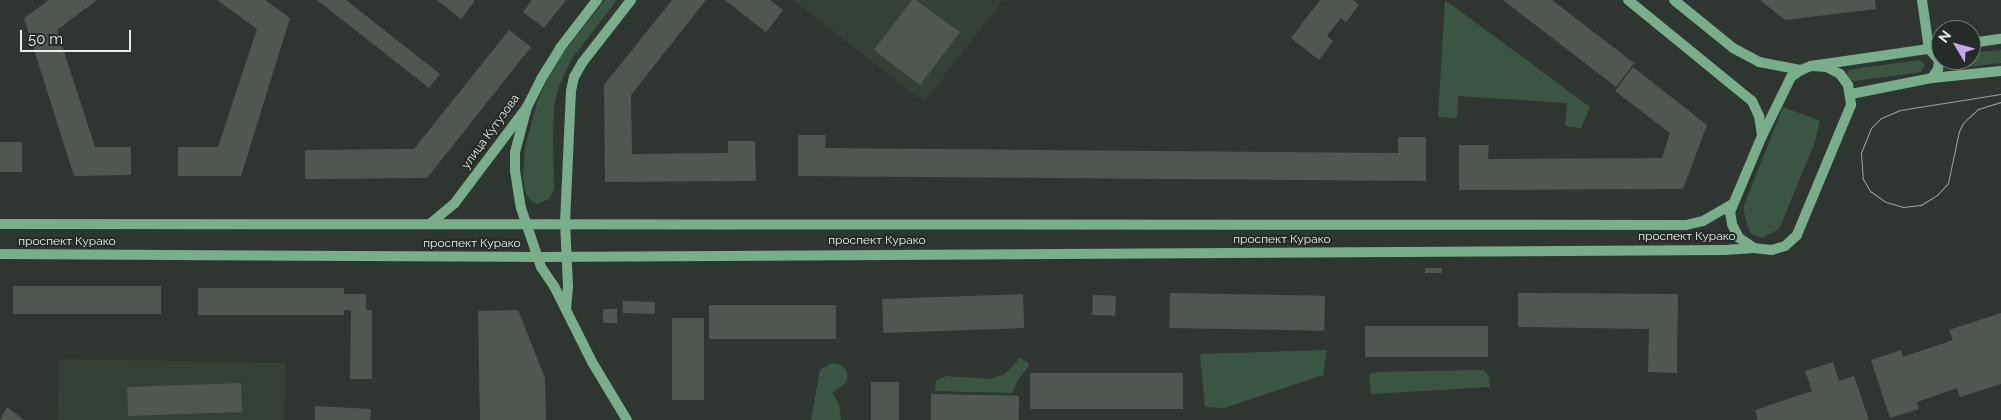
<!DOCTYPE html>
<meta charset="utf-8">
<style>
body{margin:0}
#map{position:relative;width:2001px;height:420px;overflow:hidden;background:#2f3631;font-family:Raleway,sans-serif}
div>[style]{position:absolute}
.built>*{inset:0;background:#334036;transform-origin:0 0}
.green>*{inset:0;background:#3a5643}
.building>*{inset:0;background:#4f5751;transform-origin:0 0}
.secondary>*{height:10px;margin:-5px;padding:0 5px;transform-origin:5px;border-radius:5px;background:#78ae89}
.tram>*{height:1px;margin:-0.5px;padding:0 0.5px;transform-origin:0.5px;border-radius:0.5px;background:#9ea39f}
span{translate:-50% -50%;white-space:nowrap;text-align:center;line-height:1.15;-webkit-text-stroke:4px #252c27;paint-order:stroke}
.street-label{font-size:12px;color:#eaeeeb}
.north{position:absolute;left:1931px;top:20px;width:50px;height:50px;box-sizing:border-box;background:#252c27;border:1px solid #747a75;border-radius:50%;rotate:307deg;font-size:14px;font-weight:700;line-height:20px;text-align:center;color:#eaeeeb}
.north::after{content:'';display:block;margin:auto;width:18px;height:22px;background:#c6a6f0;clip-path:polygon(50% 0,100% 100%,50% 72%,0 100%)}
.scale{position:absolute;left:20px;top:30px;width:111px;height:22px;box-sizing:border-box;border:2px solid #eaeeeb;border-top:0;padding-left:6px;font-size:15px;line-height:18px;white-space:nowrap;color:#eaeeeb;-webkit-text-stroke:4px #252c27;paint-order:stroke}
</style>
<div id="map">
<div class="built">
<div style="clip-path:polygon(793px 0,1003px 0,924px 102px)"></div>
<div style="left:59px;top:359px;width:226px;height:61px;rotate:1deg"></div>
</div>
<div class="green">
<div style="clip-path:polygon(605px 0,617px 0,571px 60px,558px 89px,554px 105px,553px 138px,554px 189px,549px 199px,537px 204px,531px 201px,526px 194px,523px 178px,525px 147px,537px 103px,549px 76px,564px 52px)"></div>
<div style="clip-path:polygon(1445px 0,1590px 107px,1581px 128px,1565px 126px,1567px 103px,1458px 96px,1457px 118px,1438px 117px)"></div>
<div style="clip-path:polygon(2001px 50px,2001px 63px,1958px 68px,1953px 67px,1951px 63px,1952px 60px,1971px 60px,1971px 53px)"></div>
<div style="clip-path:polygon(1920px 60px,1925px 66px,1921px 72px,1855px 81px,1849px 80px,1847px 75px,1849px 70px,1854px 69px)"></div>
<div style="clip-path:polygon(1783px 107px,1820px 121px,1814px 145px,1779px 229px,1762px 238px,1752px 234px,1748px 228px,1744px 212px,1744px 205px)"></div>
<div style="clip-path:polygon(1327px 350px,1323px 375px,1224px 408px,1205px 407px,1200px 354px)"></div>
<div style="clip-path:polygon(1020px 358px,1029px 363px,1028px 367px,1018px 380px,1012px 393px,935px 391px,936px 381px,946px 376px,989px 379px,1005px 374px)"></div>
<div style="clip-path:polygon(831px 363px,841px 365px,847px 371px,847px 382px,832px 393px,839px 404px,841px 420px,811px 420px,820px 370px)"></div>
<div style="clip-path:polygon(1483px 370px,1489px 376px,1490px 387px,1371px 394px,1369px 374px,1378px 372px)"></div>
</div>
<div class="building">
<div style="clip-path:polygon(49px 0,97px 0,57px 30px,95px 147px,131px 147px,131px 175px,74px 176px,24px 18px)"></div>
<div style="clip-path:polygon(217px 0,265px 0,290px 18px,241px 176px,178px 176px,178px 147px,218px 147px,257px 29px)"></div>
<div style="clip-path:polygon(317px 0,346px 0,440px 74px,429px 88px)"></div>
<div style="clip-path:polygon(437px 0,474px 0,475px 1px,461px 19px)"></div>
<div style="clip-path:polygon(532px 0,566px 0,544px 28px,523px 12px)"></div>
<div style="clip-path:polygon(672px 0,706px 0,631px 95px,632px 154px,728px 153px,728px 141px,755px 141px,756px 181px,605px 182px,604px 85px)"></div>
<div style="clip-path:polygon(725px 0,770px 0,783px 10px,766px 32px)"></div>
<div style="clip-path:polygon(912px 0,916px 0,960px 32px,920px 85px,874px 50px)"></div>
<div style="clip-path:polygon(1320px 0,1353px 0,1359px 5px,1346px 22px,1341px 18px,1327px 36px,1333px 41px,1319px 60px,1291px 38px)"></div>
<div style="clip-path:polygon(1503px 0,1552px 0,1634px 63px,1616px 87px)"></div>
<div style="clip-path:polygon(1760px 0,1875px 0,1876px 9px,1785px 20px)"></div>
<div style="clip-path:polygon(509px 30px,531px 47px,427px 178px,305px 179px,305px 150px,414px 149px)"></div>
<div style="clip-path:polygon(1633px 67px,1707px 125px,1683px 189px,1459px 190px,1459px 145px,1489px 145px,1488px 159px,1662px 158px,1670px 133px,1615px 91px)"></div>
<div style="clip-path:polygon(798px 135px,826px 135px,825px 148px,1398px 153px,1398px 137px,1426px 137px,1426px 181px,798px 176px)"></div>
<div style="left:0;top:142px;width:22px;height:30px"></div>
<div style="left:1425px;top:268px;width:17px;height:5px"></div>
<div style="left:13px;top:286px;width:148px;height:28px"></div>
<div style="clip-path:polygon(198px 288px,344px 288px,344px 294px,366px 294px,366px 310px,372px 310px,372px 379px,350px 379px,351px 310px,344px 310px,344px 315px,198px 315px)"></div>
<div style="left:1170px;top:293px;width:155px;height:35px;rotate:1deg"></div>
<div style="clip-path:polygon(1518px 293px,1678px 294px,1677px 373px,1648px 372px,1649px 329px,1518px 327px)"></div>
<div style="left:1023px;top:294px;width:34px;height:141px;rotate:88deg"></div>
<div style="left:1093px;top:295px;width:23px;height:20px;rotate:2deg"></div>
<div style="left:623px;top:301px;width:32px;height:12px;rotate:2deg"></div>
<div style="left:709px;top:305px;width:127px;height:34px"></div>
<div style="left:603px;top:309px;width:14px;height:14px"></div>
<div style="clip-path:polygon(518px 310px,545px 378px,546px 420px,480px 420px,478px 311px)"></div>
<div style="clip-path:polygon(2001px 313px,2001px 384px,1960px 397px,1957px 388px,1917px 402px,1919px 409px,1890px 418px,1871px 360px,1901px 350px,1903px 357px,1953px 340px,1949px 330px)"></div>
<div style="left:672px;top:318px;width:32px;height:82px"></div>
<div style="left:1488px;top:326px;width:31px;height:123px;rotate:90deg"></div>
<div style="clip-path:polygon(1833px 362px,1839px 381px,1854px 376px,1869px 420px,1758px 420px,1755px 410px,1812px 391px,1805px 371px)"></div>
<div style="left:1183px;top:373px;width:36px;height:153px;rotate:90deg"></div>
<div style="left:871px;top:382px;width:28px;height:38px"></div>
<div style="left:241px;top:383px;width:29px;height:114px;rotate:88deg"></div>
<div style="left:931px;top:394px;width:88px;height:26px;rotate:1deg"></div>
<div style="clip-path:polygon(315px 406px,371px 409px,370px 420px,315px 420px)"></div>
<div style="clip-path:polygon(7px 407px,24px 420px,0 420px)"></div>
</div>
<div class="secondary">
<div style="left:1628px;top:0;width:160px;rotate:39.2deg"></div>
<div style="left:1752px;top:101px;width:17px;rotate:65deg"></div>
<div style="left:1759px;top:116px;width:20px;rotate:81deg"></div>
<div style="left:1674px;top:0;width:76px;rotate:39.1deg"></div>
<div style="left:1733px;top:48px;width:30px;rotate:28deg"></div>
<div style="left:1759px;top:62px;width:43px;rotate:10.8deg"></div>
<div style="left:1922px;top:0;width:49px;rotate:81.9deg"></div>
<div style="left:1971px;top:43px;width:30px;rotate:-8deg"></div>
<div style="left:1929px;top:49px;width:15px;rotate:48deg"></div>
<div style="left:1939px;top:60px;width:9px;rotate:96deg"></div>
<div style="left:1938px;top:69px;width:11px;rotate:124deg"></div>
<div style="left:1811px;top:66px;width:16px;rotate:4deg"></div>
<div style="left:1827px;top:67px;width:15px;rotate:28deg"></div>
<div style="left:1840px;top:74px;width:14px;rotate:54deg"></div>
<div style="left:1848px;top:85px;width:20px;rotate:81deg"></div>
<div style="left:1851px;top:105px;width:141px;rotate:112.6deg"></div>
<div style="left:1797px;top:235px;width:16px;rotate:137deg"></div>
<div style="left:1785px;top:246px;width:14px;rotate:163deg"></div>
<div style="left:1772px;top:250px;width:18px;rotate:-174deg"></div>
<div style="left:1754px;top:248px;width:18px;rotate:-146deg"></div>
<div style="left:1739px;top:238px;width:16px;rotate:-117deg"></div>
<div style="left:1732px;top:224px;width:12px;rotate:-99deg"></div>
<div style="left:1730px;top:212px;width:82px;rotate:-67.2deg"></div>
<div style="left:1762px;top:136px;width:66px;rotate:-63.8deg"></div>
<div style="left:1791px;top:77px;width:12px;rotate:-35deg"></div>
<div style="left:1801px;top:70px;width:11px;rotate:-22deg"></div>
<div style="left:1811px;top:66px;width:131px;rotate:-8.3deg"></div>
<div style="left:1851px;top:94px;width:83px;rotate:-11.2deg"></div>
<div style="left:1932px;top:78px;width:69px;rotate:-5.8deg"></div>
<div style="left:527px;top:107px;width:47px;rotate:104.9deg"></div>
<div style="left:515px;top:152px;width:19px;rotate:90deg"></div>
<div style="left:515px;top:171px;width:37px;rotate:81deg"></div>
<div style="left:521px;top:208px;width:62px;rotate:71.3deg"></div>
<div style="left:541px;top:267px;width:23px;rotate:56deg"></div>
<div style="left:554px;top:286px;width:85px;rotate:63.4deg"></div>
<div style="left:592px;top:362px;width:68px;rotate:58.9deg"></div>
<div style="left:431px;top:223px;width:30px;rotate:-40deg"></div>
<div style="left:454px;top:204px;width:121px;rotate:-53deg"></div>
<div style="left:527px;top:107px;width:31px;rotate:-63deg"></div>
<div style="left:541px;top:79px;width:36px;rotate:-58deg"></div>
<div style="left:560px;top:48px;width:61px;rotate:-52.4deg"></div>
<div style="left:0;top:224px;width:1686px;rotate:0.03deg"></div>
<div style="left:1686px;top:225px;width:17px;rotate:-13deg"></div>
<div style="left:1703px;top:221px;width:34px;rotate:-30deg"></div>
<div style="left:0;top:254px;width:537px;rotate:0.32deg"></div>
<div style="left:537px;top:257px;width:1188px;rotate:-0.34deg"></div>
<div style="left:1725px;top:250px;width:29px;rotate:-4deg"></div>
<div style="left:566px;top:309px;width:23px;rotate:-85deg"></div>
<div style="left:568px;top:286px;width:63px;rotate:-92.7deg"></div>
<div style="left:565px;top:223px;width:132px;rotate:-87.4deg"></div>
<div style="left:571px;top:91px;width:14px;rotate:-78deg"></div>
<div style="left:574px;top:77px;width:16px;rotate:-60deg"></div>
<div style="left:582px;top:63px;width:80px;rotate:-52.1deg"></div>
</div>
<div class="tram">
<div style="left:2001px;top:94px;width:102px;rotate:171deg"></div>
<div style="left:1900px;top:110px;width:21px;rotate:157deg"></div>
<div style="left:1881px;top:118px;width:14px;rotate:135deg"></div>
<div style="left:1871px;top:128px;width:27px;rotate:112deg"></div>
<div style="left:1861px;top:153px;width:26px;rotate:86deg"></div>
<div style="left:1863px;top:179px;width:14px;rotate:60deg"></div>
<div style="left:1870px;top:191px;width:19px;rotate:35deg"></div>
<div style="left:1886px;top:202px;width:18px;rotate:16deg"></div>
<div style="left:1903px;top:207px;width:18px;rotate:-6deg"></div>
<div style="left:1921px;top:205px;width:19px;rotate:-32deg"></div>
<div style="left:1937px;top:195px;width:16px;rotate:-47deg"></div>
<div style="left:1948px;top:183px;width:53px;rotate:-78.1deg"></div>
<div style="left:1959px;top:131px;width:9px;rotate:-63deg"></div>
<div style="left:1963px;top:123px;width:21px;rotate:-43deg"></div>
<div style="left:1978px;top:109px;width:24px;rotate:-17deg"></div>
</div>
<div class="street-label">
<span style="left:491px;top:132px;rotate:-54deg">улица Кутузова</span>
<span style="left:1687px;top:237px">проспект Курако</span>
<span style="left:1282px;top:240px">проспект Курако</span>
<span style="left:877px;top:241px">проспект Курако</span>
<span style="left:67px;top:242px">проспект Курако</span>
<span style="left:472px;top:244px">проспект Курако</span>
</div>
<div class="north">N</div>
<div class="scale">50 m</div>
</div>
